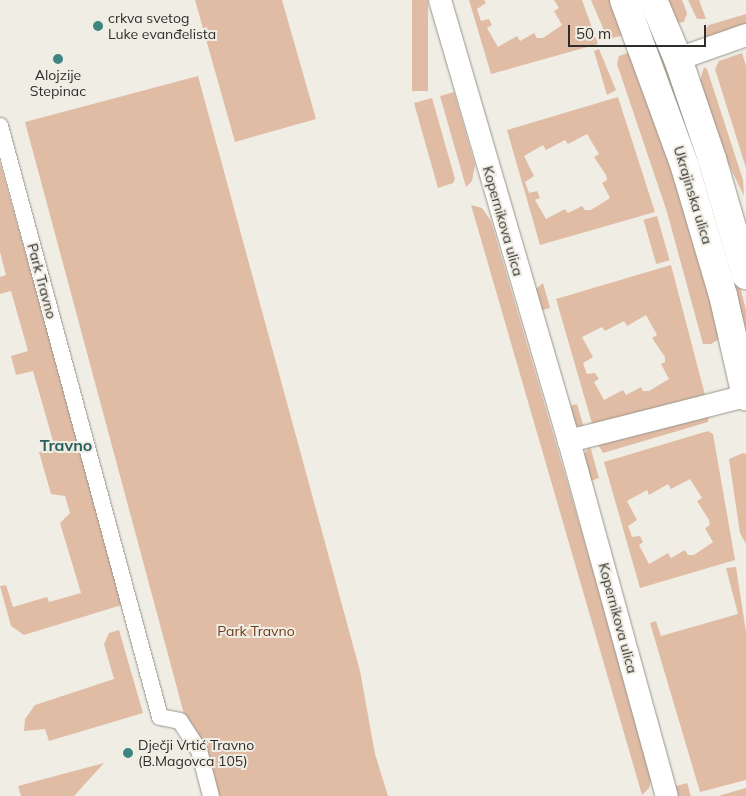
<!DOCTYPE html>
<meta charset="utf-8">
<style>
body{margin:0}
#map{position:relative;width:746px;height:796px;overflow:hidden;background:#f0ede4;font-family:Mulish,sans-serif}
div>[style]{position:absolute}
.green>*{inset:0;background:#e1bca5;transform-origin:0 0}
.roads{filter:drop-shadow(0 0 1px #98958c) drop-shadow(0 0 1px #98958c)}
.pedestrian>*{height:16px;margin:-8px;padding:0 8px;transform-origin:8px;border-radius:8px;background:#fff}
.minor>*{height:22px;margin:-11px;padding:0 11px;transform-origin:11px;border-radius:11px;background:#fff}
.tertiary>*{height:28px;margin:-14px;padding:0 14px;transform-origin:14px;border-radius:14px;background:#fff}
.dots>*{width:14px;height:14px;translate:-50% -50%;box-sizing:border-box;border:2px solid #f0ede4;border-radius:50%}
span{translate:-50% -50%;white-space:nowrap;text-align:center;line-height:1.15;-webkit-text-stroke:4px #f0ede4;paint-order:stroke}
.poi-label{font-size:14px;color:#2e2d29}
.left{translate:0 -50%;text-align:left}
.street-label{font-size:14px;color:#2e2d29}
.park-label{font-size:14px;color:#6f3c16}
.quarter-label{font-size:16px;color:#27605c;font-weight:700}
.scale{position:absolute;left:568px;top:25px;width:138px;height:22px;box-sizing:border-box;border:2px solid #2e2d29;border-top:0;padding-left:6px;font-size:15px;line-height:18px;white-space:nowrap;color:#2e2d29;-webkit-text-stroke:4px #f0ede4;paint-order:stroke}
</style>
<div id="map">
<div class="green">
<div style="clip-path:polygon(195px 0,282px 0,316px 119px,235px 142px)"></div>
<div style="left:412px;top:0;width:16px;height:91px"></div>
<div style="clip-path:polygon(469px 0,484px 0,486px 3px,477px 9px,481px 21px,489px 19px,492px 25px,487px 28px,498px 47px,517px 36px,520px 41px,534px 33px,537px 38px,543px 38px,562px 25px,554px 11px,559px 8px,554px 0,582px 0,598px 44px,491px 74px)"></div>
<div style="clip-path:polygon(591px 0,615px 0,625px 35px,612px 38px,606px 35px)"></div>
<div style="clip-path:polygon(667px 0,682px 0,687px 13px,684px 22px,677px 23px)"></div>
<div style="clip-path:polygon(688px 0,699px 0,706px 19px,697px 19px)"></div>
<div style="clip-path:polygon(746px 14px,746px 28px,704px 39px,704px 30px,709px 25px)"></div>
<div style="clip-path:polygon(661px 39px,738px 278px,746px 310px,746px 333px,741px 334px,651px 43px)"></div>
<div style="clip-path:polygon(599px 49px,616px 90px,607px 95px,594px 51px)"></div>
<div style="clip-path:polygon(630px 52px,678px 182px,721px 338px,711px 344px,703px 344px,667px 212px,617px 64px,619px 56px)"></div>
<div style="clip-path:polygon(742px 53px,746px 66px,746px 168px,715px 69px,719px 61px)"></div>
<div style="clip-path:polygon(704px 67px,707px 69px,743px 180px,744px 196px,717px 140px,699px 84px)"></div>
<div style="clip-path:polygon(198px 76px,360px 671px,375px 754px,388px 796px,206px 796px,25px 122px)"></div>
<div style="clip-path:polygon(454px 92px,475px 165px,472px 181px,466px 187px,440px 96px)"></div>
<div style="clip-path:polygon(evenodd,618px 97px,655px 212px,540px 245px,507px 130px,618px 97px,587px 134px,599px 154px,594px 157px,606px 175px,607px 180px,602px 183px,610px 198px,591px 210px,585px 210px,582px 206px,568px 213px,565px 209px,546px 219px,535px 200px,540px 198px,537px 191px,529px 193px,525px 182px,534px 176px,524px 156px,543px 145px,546px 150px,565px 140px,568px 144px,587px 134px)"></div>
<div style="clip-path:polygon(432px 98px,455px 179px,453px 183px,438px 188px,414px 103px)"></div>
<div style="clip-path:polygon(0 163px,125px 604px,24px 635px,11px 626px,0 586px,6px 585px,13px 607px,47px 597px,49px 602px,81px 593px,60px 523px,70px 513px,65px 496px,51px 494px,39px 452px,55px 448px,33px 371px,16px 375px,11px 356px,28px 351px,11px 291px,0 294px,0 277px,6px 275px,0 252px)"></div>
<div style="clip-path:polygon(471px 205px,482px 208px,491px 221px,602px 601px,652px 777px,649px 788px,642px 795px)"></div>
<div style="left:657px;top:216px;width:46px;height:14px;rotate:74deg"></div>
<div style="clip-path:polygon(evenodd,671px 265px,705px 395px,593px 427px,556px 299px,671px 265px,646px 315px,657px 335px,652px 338px,665px 357px,665px 362px,661px 364px,669px 379px,649px 391px,643px 391px,641px 387px,626px 395px,623px 390px,604px 400px,594px 382px,599px 379px,595px 373px,587px 374px,583px 363px,593px 357px,582px 337px,602px 327px,605px 331px,624px 321px,627px 326px,646px 315px)"></div>
<div style="clip-path:polygon(543px 283px,550px 308px,535px 312px,536px 289px)"></div>
<div style="clip-path:polygon(577px 404px,584px 428px,570px 423px,563px 408px)"></div>
<div style="clip-path:polygon(709px 414px,708px 422px,603px 453px,597px 443px)"></div>
<div style="clip-path:polygon(evenodd,708px 431px,713px 434px,735px 560px,640px 588px,604px 462px,708px 431px,690px 479px,702px 498px,697px 501px,709px 520px,710px 525px,705px 528px,713px 542px,694px 555px,688px 555px,685px 550px,671px 558px,668px 553px,649px 564px,639px 545px,643px 542px,640px 536px,632px 537px,628px 526px,637px 520px,627px 501px,647px 490px,649px 495px,668px 484px,671px 489px,690px 479px)"></div>
<div style="clip-path:polygon(590px 446px,599px 478px,585px 483px,581px 458px)"></div>
<div style="clip-path:polygon(743px 453px,746px 454px,746px 544px,740px 533px,729px 459px)"></div>
<div style="clip-path:polygon(736px 567px,746px 632px,746px 780px,700px 792px,650px 623px,656px 621px,661px 636px,738px 614px,726px 568px)"></div>
<div style="clip-path:polygon(119px 630px,143px 713px,49px 741px,45px 729px,24px 731px,25px 719px,35px 705px,114px 679px,104px 644px,109px 633px)"></div>
<div style="clip-path:polygon(104px 763px,74px 796px,21px 796px,18px 786px)"></div>
<div style="clip-path:polygon(687px 783px,691px 796px,675px 796px,673px 787px)"></div>
<div style="clip-path:polygon(746px 788px,746px 796px,718px 796px)"></div>
</div>
<div class="roads">
<div class="pedestrian">
<div style="left:0;top:126px;width:612px;rotate:74.85deg"></div>
<div style="left:160px;top:717px;width:20px;rotate:11deg"></div>
<div style="left:180px;top:721px;width:35px;rotate:57deg"></div>
<div style="left:199px;top:750px;width:48px;rotate:75.4deg"></div>
</div>
<div class="minor">
<div style="left:440px;top:0;width:459px;rotate:73.7deg"></div>
<div style="left:569px;top:441px;width:368px;rotate:74.6deg"></div>
<div style="left:678px;top:59px;width:72px;rotate:-19.4deg"></div>
<div style="left:569px;top:441px;width:183px;rotate:-14.3deg"></div>
</div>
<div class="tertiary">
<div style="left:624px;top:0;width:178px;rotate:69.9deg"></div>
<div style="left:685px;top:167px;width:134px;rotate:73.5deg"></div>
<div style="left:723px;top:295px;width:104px;rotate:77.2deg"></div>
<div style="left:653px;top:0;width:64px;rotate:67deg"></div>
<div style="left:678px;top:59px;width:106px;rotate:71.2deg"></div>
<div style="left:712px;top:159px;width:121px;rotate:73.7deg"></div>
</div>
</div>
<div class="dots">
<div style="left:98px;top:26px;background:#3d8580"></div>
<div style="left:58px;top:59px;background:#3d8580"></div>
<div style="left:128px;top:753px;background:#3d8580"></div>
</div>
<div class="poi-label">
<span class="left" style="left:108px;top:26px">crkva svetog<br>Luke evanđelista</span>
<span style="left:58px;top:83px">Alojzije<br>Stepinac</span>
<span class="left" style="left:138px;top:753px">Dječji Vrtić Travno<br>(B.Magovca 105)</span>
</div>
<div class="street-label">
<span style="left:693px;top:195px;rotate:73deg">Ukrajinska ulica</span>
<span style="left:503px;top:221px;rotate:74deg">Kopernikova ulica</span>
<span style="left:42px;top:281px;rotate:75deg">Park Travno</span>
<span style="left:618px;top:618px;rotate:75deg">Kopernikova ulica</span>
</div>
<div class="park-label">
<span style="left:256px;top:631px">Park Travno</span>
</div>
<div class="quarter-label">
<span style="left:66px;top:445px">Travno</span>
</div>
<div class="scale">50 m</div>
</div>
